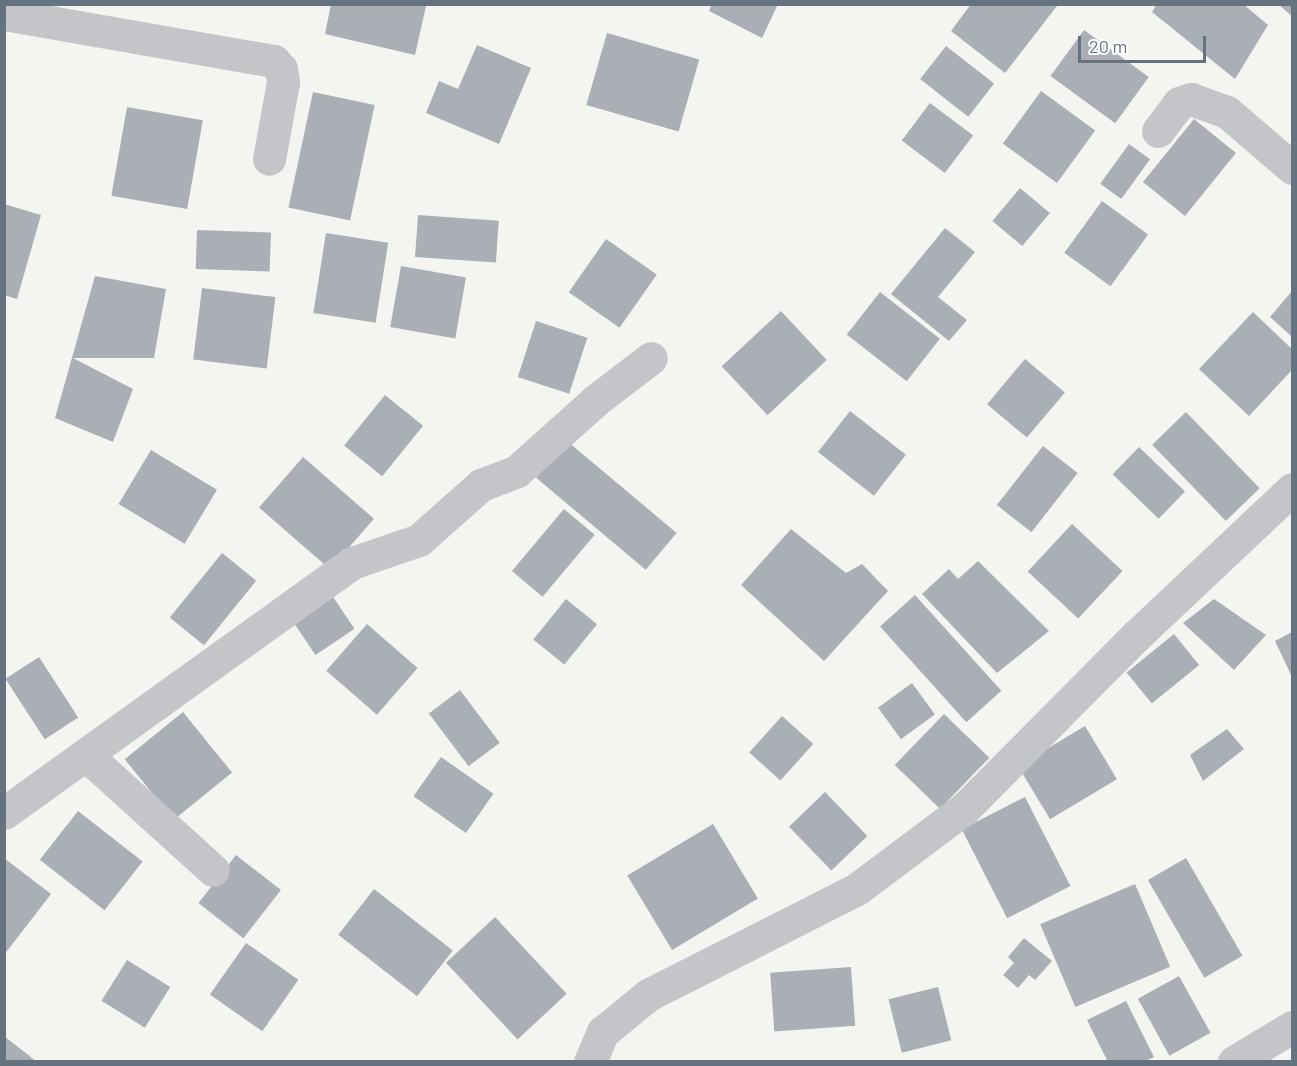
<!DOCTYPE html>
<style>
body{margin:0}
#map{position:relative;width:1297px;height:1066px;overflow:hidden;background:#f4f5f1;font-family:Barlow,sans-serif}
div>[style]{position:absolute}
.building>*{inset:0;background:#a9afb5;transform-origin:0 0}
.minor>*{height:33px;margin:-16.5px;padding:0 16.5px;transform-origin:16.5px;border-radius:16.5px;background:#c3c5c9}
.tertiary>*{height:33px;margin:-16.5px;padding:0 16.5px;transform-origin:16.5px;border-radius:16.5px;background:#c3c5c9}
span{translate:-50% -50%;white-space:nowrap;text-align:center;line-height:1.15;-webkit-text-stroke:6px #fff;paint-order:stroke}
.frame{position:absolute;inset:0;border:6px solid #657280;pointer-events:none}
.scale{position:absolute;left:1078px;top:36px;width:128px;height:27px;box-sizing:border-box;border:3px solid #657280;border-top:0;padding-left:8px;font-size:18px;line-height:21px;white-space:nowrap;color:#657280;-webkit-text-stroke:4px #fff;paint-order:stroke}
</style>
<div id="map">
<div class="building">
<div style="clip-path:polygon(331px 4px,426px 6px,415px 55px,325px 34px)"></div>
<div style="clip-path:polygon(712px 4px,778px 4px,762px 38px,709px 11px)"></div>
<div style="clip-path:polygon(971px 4px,1054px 4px,1057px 6px,1005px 73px,951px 31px)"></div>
<div style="clip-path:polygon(1157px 4px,1243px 4px,1268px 25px,1235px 79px,1152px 12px)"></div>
<div style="clip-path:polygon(1279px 5px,1292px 5px,1292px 16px)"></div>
<div style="left:1084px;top:30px;width:80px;height:57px;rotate:36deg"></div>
<div style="left:607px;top:33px;width:96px;height:75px;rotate:16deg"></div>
<div style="clip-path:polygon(477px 45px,531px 68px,499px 144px,426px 113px,439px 81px,458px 89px)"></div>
<div style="left:946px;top:46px;width:61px;height:42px;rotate:38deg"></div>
<div style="left:1041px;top:91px;width:67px;height:65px;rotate:36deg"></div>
<div style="left:313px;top:92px;width:63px;height:118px;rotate:12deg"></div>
<div style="left:930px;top:103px;width:54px;height:47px;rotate:37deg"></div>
<div style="left:127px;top:107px;width:77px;height:90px;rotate:10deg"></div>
<div style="left:1194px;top:119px;width:54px;height:81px;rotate:39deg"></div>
<div style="left:1129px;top:144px;width:26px;height:49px;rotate:36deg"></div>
<div style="left:1020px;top:188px;width:39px;height:43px;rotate:40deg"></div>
<div style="left:1102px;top:201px;width:57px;height:64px;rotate:36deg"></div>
<div style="clip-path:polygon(4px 204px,41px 215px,17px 299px,4px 295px)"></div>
<div style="left:418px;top:215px;width:81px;height:42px;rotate:4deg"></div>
<div style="clip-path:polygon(945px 228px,975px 252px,938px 297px,967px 320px,949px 341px,891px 294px)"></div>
<div style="left:197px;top:230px;width:74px;height:39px;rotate:2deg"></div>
<div style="left:326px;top:233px;width:63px;height:81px;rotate:9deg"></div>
<div style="left:606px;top:239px;width:62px;height:65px;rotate:35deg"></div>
<div style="left:401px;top:266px;width:66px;height:62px;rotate:10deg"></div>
<div style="clip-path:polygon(95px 276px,166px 289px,154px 358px,73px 358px,133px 389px,113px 442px,55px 418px)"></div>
<div style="left:202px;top:288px;width:74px;height:72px;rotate:7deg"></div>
<div style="clip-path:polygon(1292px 291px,1292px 337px,1270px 317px)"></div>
<div style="left:880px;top:292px;width:76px;height:54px;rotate:38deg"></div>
<div style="left:781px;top:311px;width:67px;height:81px;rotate:47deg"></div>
<div style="clip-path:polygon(1253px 312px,1292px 349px,1292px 370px,1249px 416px,1199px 369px)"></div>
<div style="left:536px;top:321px;width:54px;height:59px;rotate:18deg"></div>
<div style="left:1025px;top:359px;width:52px;height:59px;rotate:40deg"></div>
<div style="left:385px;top:395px;width:49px;height:65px;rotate:39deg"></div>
<div style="left:850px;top:411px;width:71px;height:52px;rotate:38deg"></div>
<div style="left:1186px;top:412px;width:106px;height:47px;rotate:46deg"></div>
<div style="left:567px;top:441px;width:143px;height:48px;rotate:40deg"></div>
<div style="left:1043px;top:446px;width:44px;height:75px;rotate:38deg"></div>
<div style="left:1139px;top:447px;width:64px;height:38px;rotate:44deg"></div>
<div style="left:151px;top:450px;width:77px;height:63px;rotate:31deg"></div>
<div style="left:303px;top:457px;width:94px;height:67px;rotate:41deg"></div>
<div style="left:564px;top:509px;width:40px;height:81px;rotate:40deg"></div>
<div style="left:1072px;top:524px;width:69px;height:65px;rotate:43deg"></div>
<div style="clip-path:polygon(791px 529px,846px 573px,862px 564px,888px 591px,824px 661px,741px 585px)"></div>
<div style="left:222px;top:553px;width:44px;height:83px;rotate:39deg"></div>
<div style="clip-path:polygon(978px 561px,1049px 631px,997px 673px,922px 594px,949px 569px,958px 579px)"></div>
<div style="left:331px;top:594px;width:42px;height:47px;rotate:56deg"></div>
<div style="left:915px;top:595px;width:129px;height:47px;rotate:48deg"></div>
<div style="left:566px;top:599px;width:40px;height:52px;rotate:39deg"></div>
<div style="clip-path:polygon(1214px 599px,1266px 635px,1234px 670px,1183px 623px)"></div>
<div style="left:367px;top:624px;width:67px;height:62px;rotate:41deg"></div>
<div style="clip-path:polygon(1292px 632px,1292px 677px,1275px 641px)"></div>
<div style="left:1174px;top:634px;width:40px;height:61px;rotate:51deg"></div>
<div style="left:39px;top:657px;width:72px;height:40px;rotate:57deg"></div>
<div style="left:912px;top:683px;width:39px;height:42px;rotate:54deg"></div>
<div style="left:460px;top:690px;width:66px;height:39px;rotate:53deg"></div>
<div style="left:183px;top:712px;width:78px;height:75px;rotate:51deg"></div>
<div style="left:944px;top:714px;width:63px;height:71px;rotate:44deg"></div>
<div style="left:782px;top:716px;width:42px;height:49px;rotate:42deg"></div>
<div style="left:1085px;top:726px;width:62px;height:78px;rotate:59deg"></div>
<div style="clip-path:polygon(1227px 729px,1244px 749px,1203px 781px,1190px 755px)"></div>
<div style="left:441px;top:757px;width:64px;height:48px;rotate:35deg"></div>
<div style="left:825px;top:792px;width:61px;height:50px;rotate:46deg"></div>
<div style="left:1025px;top:797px;width:100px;height:71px;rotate:63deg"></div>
<div style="left:78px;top:811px;width:82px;height:62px;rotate:38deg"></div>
<div style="left:713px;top:824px;width:87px;height:100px;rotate:59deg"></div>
<div style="left:236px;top:855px;width:57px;height:61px;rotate:38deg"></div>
<div style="clip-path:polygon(4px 858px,51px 894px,4px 955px)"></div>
<div style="left:1186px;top:858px;width:113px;height:44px;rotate:60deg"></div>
<div style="left:1135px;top:884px;width:90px;height:103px;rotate:67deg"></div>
<div style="left:374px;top:889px;width:100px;height:58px;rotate:38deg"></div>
<div style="left:495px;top:917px;width:105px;height:67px;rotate:47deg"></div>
<div style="clip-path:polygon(1024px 938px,1052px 961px,1035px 980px,1029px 975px,1018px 988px,1003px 975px,1014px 963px,1008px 957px)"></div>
<div style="left:246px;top:943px;width:64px;height:63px;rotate:35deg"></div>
<div style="left:127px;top:960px;width:51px;height:48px;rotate:32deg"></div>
<div style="left:851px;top:967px;width:59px;height:81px;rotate:86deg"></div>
<div style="left:1179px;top:976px;width:65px;height:47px;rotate:61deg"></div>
<div style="left:938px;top:987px;width:55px;height:51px;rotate:76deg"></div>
<div style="clip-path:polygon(1126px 1001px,1154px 1057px,1143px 1062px,1108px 1062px,1087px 1020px)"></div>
<div style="clip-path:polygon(4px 1036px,37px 1062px,4px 1062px)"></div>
</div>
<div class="minor">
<div style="left:4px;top:14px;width:274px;rotate:9.9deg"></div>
<div style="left:274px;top:61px;width:11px;rotate:49deg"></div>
<div style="left:281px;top:69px;width:13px;rotate:81deg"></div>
<div style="left:283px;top:82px;width:78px;rotate:100.3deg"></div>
<div style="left:1158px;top:131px;width:35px;rotate:-53deg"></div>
<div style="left:1179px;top:103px;width:13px;rotate:-18deg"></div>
<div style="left:1191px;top:99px;width:38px;rotate:20deg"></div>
<div style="left:1227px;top:112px;width:86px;rotate:40.7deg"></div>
<div style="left:86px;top:755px;width:171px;rotate:42.2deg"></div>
<div style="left:4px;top:813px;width:428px;rotate:-35.7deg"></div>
<div style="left:352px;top:563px;width:71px;rotate:-18.9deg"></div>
<div style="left:419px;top:540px;width:83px;rotate:-41.6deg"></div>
<div style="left:481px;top:485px;width:39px;rotate:-21deg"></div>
<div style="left:517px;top:471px;width:106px;rotate:-41.9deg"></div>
<div style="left:596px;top:400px;width:69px;rotate:-37.4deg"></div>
<div style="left:590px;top:1062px;width:33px;rotate:-67deg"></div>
<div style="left:603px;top:1032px;width:58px;rotate:-39.4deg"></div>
<div style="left:648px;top:995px;width:234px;rotate:-26.9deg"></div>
<div style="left:857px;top:889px;width:135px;rotate:-36.9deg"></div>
<div style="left:965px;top:808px;width:243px;rotate:-45.2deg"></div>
<div style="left:1136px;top:636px;width:214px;rotate:-43.3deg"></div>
</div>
<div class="tertiary">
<div style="left:1234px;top:1062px;width:68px;rotate:-31.1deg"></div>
</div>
<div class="frame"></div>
<div class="scale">20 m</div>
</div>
